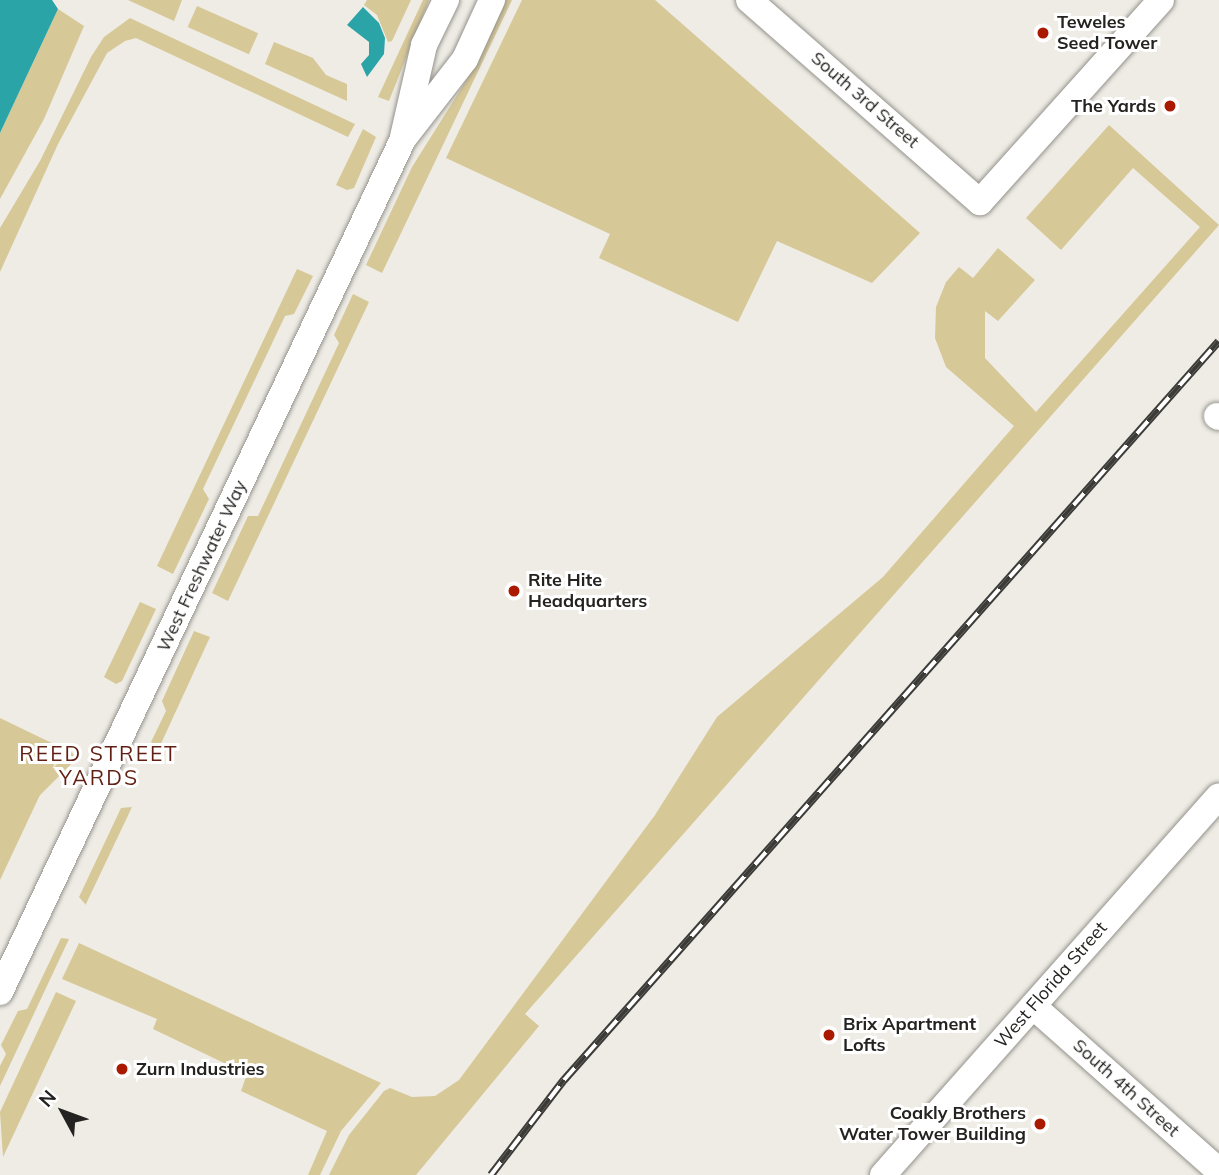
<!DOCTYPE html>
<style>
body{margin:0}
#map{position:relative;width:1219px;height:1175px;overflow:hidden;background:#eeece5;font-family:Mulish,sans-serif}
div>[style]{position:absolute}
.green>*{inset:0;background:#d7c897;transform-origin:0 0}
.water>*{inset:0;background:#2ba4a7}
.roads{filter:drop-shadow(0 0 2px #94928c) drop-shadow(0 0 2px #94928c)}
.minor>*{height:26px;margin:-13px;padding:0 13px;transform-origin:13px;border-radius:13px;background:#fff}
.rail>*{height:8px;margin-top:-4px;transform-origin:0;background:repeating-linear-gradient(90deg,#fff 0 16px,#3c3b38 0 32px);box-sizing:border-box;border-block:2px solid #3c3b38}
.dots>*{width:19px;height:19px;translate:-50% -50%;box-sizing:border-box;border:4px solid #fff;border-radius:50%}
span{translate:-50% -50%;white-space:nowrap;text-align:center;line-height:1.15;-webkit-text-stroke:6px #fff;paint-order:stroke}
.poi-label{font-size:18px;color:#242321;font-weight:700}
.left{translate:0 -50%;text-align:left}
.right{translate:-100% -50%;text-align:right}
.street-label{font-size:18px;color:#242321}
.quarter-label{font-size:21px;color:#611e12;letter-spacing:2px}
.north{position:absolute;left:28px;top:1077px;width:70px;height:70px;-webkit-text-stroke:5px #fff;paint-order:stroke;rotate:311deg;font-size:19px;font-weight:700;line-height:28px;text-align:center;color:#242321}
.north::after{content:'';display:block;margin:auto;width:24px;height:32px;background:#242321;clip-path:polygon(50% 0,100% 100%,50% 72%,0 100%)}
</style>
<div id="map">
<div class="green">
<div style="clip-path:polygon(128px 0,182px 0,174px 21px)"></div>
<div style="clip-path:polygon(367px 0,411px 0,392px 41px,388px 42px,377px 15px,364px 5px)"></div>
<div style="clip-path:polygon(423px 0,429px 0,389px 101px,378px 97px)"></div>
<div style="clip-path:polygon(506px 0,512px 0,382px 273px,366px 265px,412px 167px,471px 73px)"></div>
<div style="clip-path:polygon(522px 0,655px 0,920px 233px,872px 283px,777px 241px,738px 322px,599px 258px,610px 234px,446px 158px)"></div>
<div style="left:197px;top:6px;width:67px;height:23px;rotate:24deg"></div>
<div style="clip-path:polygon(58px 9px,84px 26px,44px 119px,0 199px,0 133px)"></div>
<div style="clip-path:polygon(130px 18px,355px 124px,348px 137px,136px 38px,125px 41px,107px 53px,58px 144px,0 272px,0 228px,40px 161px,91px 57px,104px 37px)"></div>
<div style="clip-path:polygon(274px 42px,313px 58px,326px 75px,347px 84px,347px 101px,265px 64px)"></div>
<div style="clip-path:polygon(1109px 125px,1219px 225px,525px 1014px,539px 1026px,416px 1175px,329px 1175px,349px 1135px,384px 1091px,390px 1088px,412px 1097px,435px 1096px,459px 1080px,655px 815px,717px 717px,883px 577px,1014px 426px,946px 367px,935px 338px,936px 307px,946px 282px,959px 267px,973px 278px,998px 248px,1035px 280px,998px 321px,985px 311px,985px 358px,1036px 412px,1200px 227px,1133px 168px,1061px 250px,1026px 218px)"></div>
<div style="clip-path:polygon(363px 129px,376px 137px,354px 188px,347px 190px,336px 185px)"></div>
<div style="clip-path:polygon(297px 269px,313px 276px,294px 314px,285px 316px,203px 489px,209px 499px,173px 574px,157px 566px)"></div>
<div style="clip-path:polygon(353px 294px,369px 302px,228px 601px,212px 593px,248px 516px,258px 516px,339px 343px,334px 335px)"></div>
<div style="clip-path:polygon(140px 602px,156px 609px,122px 681px,116px 684px,104px 677px)"></div>
<div style="clip-path:polygon(194px 631px,210px 637px,159px 748px,151px 742px,166px 711px,162px 701px)"></div>
<div style="clip-path:polygon(0 718px,62px 748px,0 880px)"></div>
<div style="left:70px;top:751px;width:10px;height:166px;rotate:45deg"></div>
<div style="clip-path:polygon(132px 807px,86px 904px,86px 905px,79px 897px,121px 808px)"></div>
<div style="clip-path:polygon(61px 938px,69px 939px,0 1086px,0 1066px,6px 1054px,1px 1045px,18px 1011px,27px 1009px)"></div>
<div style="clip-path:polygon(79px 943px,381px 1083px,341px 1131px,320px 1175px,308px 1175px,327px 1131px,241px 1091px,247px 1074px,153px 1029px,157px 1019px,62px 979px)"></div>
<div style="clip-path:polygon(56px 992px,76px 1001px,3px 1157px,0 1112px)"></div>
</div>
<div class="water">
<div style="clip-path:polygon(0 0,52px 0,58px 9px,0 133px)"></div>
<div style="clip-path:polygon(363px 7px,379px 23px,385px 38px,384px 54px,367px 77px,361px 64px,369px 55px,369px 42px,347px 25px)"></div>
</div>
<div class="roads">
<div class="minor">
<div style="left:749px;top:0;width:307px;rotate:41.2deg"></div>
<div style="left:980px;top:202px;width:271px;rotate:-48.1deg"></div>
<div style="left:403px;top:137px;width:94px;rotate:-77.1deg"></div>
<div style="left:424px;top:45px;width:50px;rotate:-63.9deg"></div>
<div style="left:1217px;top:416px;width:2px;rotate:27deg"></div>
<div style="left:0;top:992px;width:943px;rotate:-64.71deg"></div>
<div style="left:403px;top:139px;width:101px;rotate:-52.2deg"></div>
<div style="left:465px;top:59px;width:65px;rotate:-65.4deg"></div>
<div style="left:1033px;top:1006px;width:249px;rotate:41.6deg"></div>
<div style="left:883px;top:1175px;width:506px;rotate:-48.44deg"></div>
</div>
</div>
<div class="rail">
<div style="left:491px;top:1175px;width:120px;rotate:-52.5deg"></div>
<div style="left:564px;top:1080px;width:987px;rotate:-48.45deg"></div>
</div>
<div class="dots">
<div style="left:1043px;top:33px;background:#aa1a00"></div>
<div style="left:1170px;top:106px;background:#aa1a00"></div>
<div style="left:514px;top:591px;background:#aa1a00"></div>
<div style="left:829px;top:1035px;background:#aa1a00"></div>
<div style="left:122px;top:1069px;background:#aa1a00"></div>
<div style="left:1040px;top:1124px;background:#aa1a00"></div>
</div>
<div class="poi-label">
<span class="left" style="left:1057px;top:33px">Teweles<br>Seed Tower</span>
<span class="right" style="left:1156px;top:106px">The Yards</span>
<span class="left" style="left:528px;top:591px">Rite Hite<br>Headquarters</span>
<span class="left" style="left:843px;top:1035px">Brix Apartment<br>Lofts</span>
<span class="left" style="left:136px;top:1069px">Zurn Industries</span>
<span class="right" style="left:1026px;top:1124px">Coakly Brothers<br>Water Tower Building</span>
</div>
<div class="street-label">
<span style="left:865px;top:100px;rotate:41deg">South 3rd Street</span>
<span style="left:202px;top:566px;rotate:-65deg">West Freshwater Way</span>
<span style="left:1051px;top:985px;rotate:-49deg">West Florida Street</span>
<span style="left:1126px;top:1088px;rotate:42deg">South 4th Street</span>
</div>
<div class="quarter-label">
<span style="left:99px;top:765px">REED STREET<br>YARDS</span>
</div>
<div class="north">N</div>
</div>
